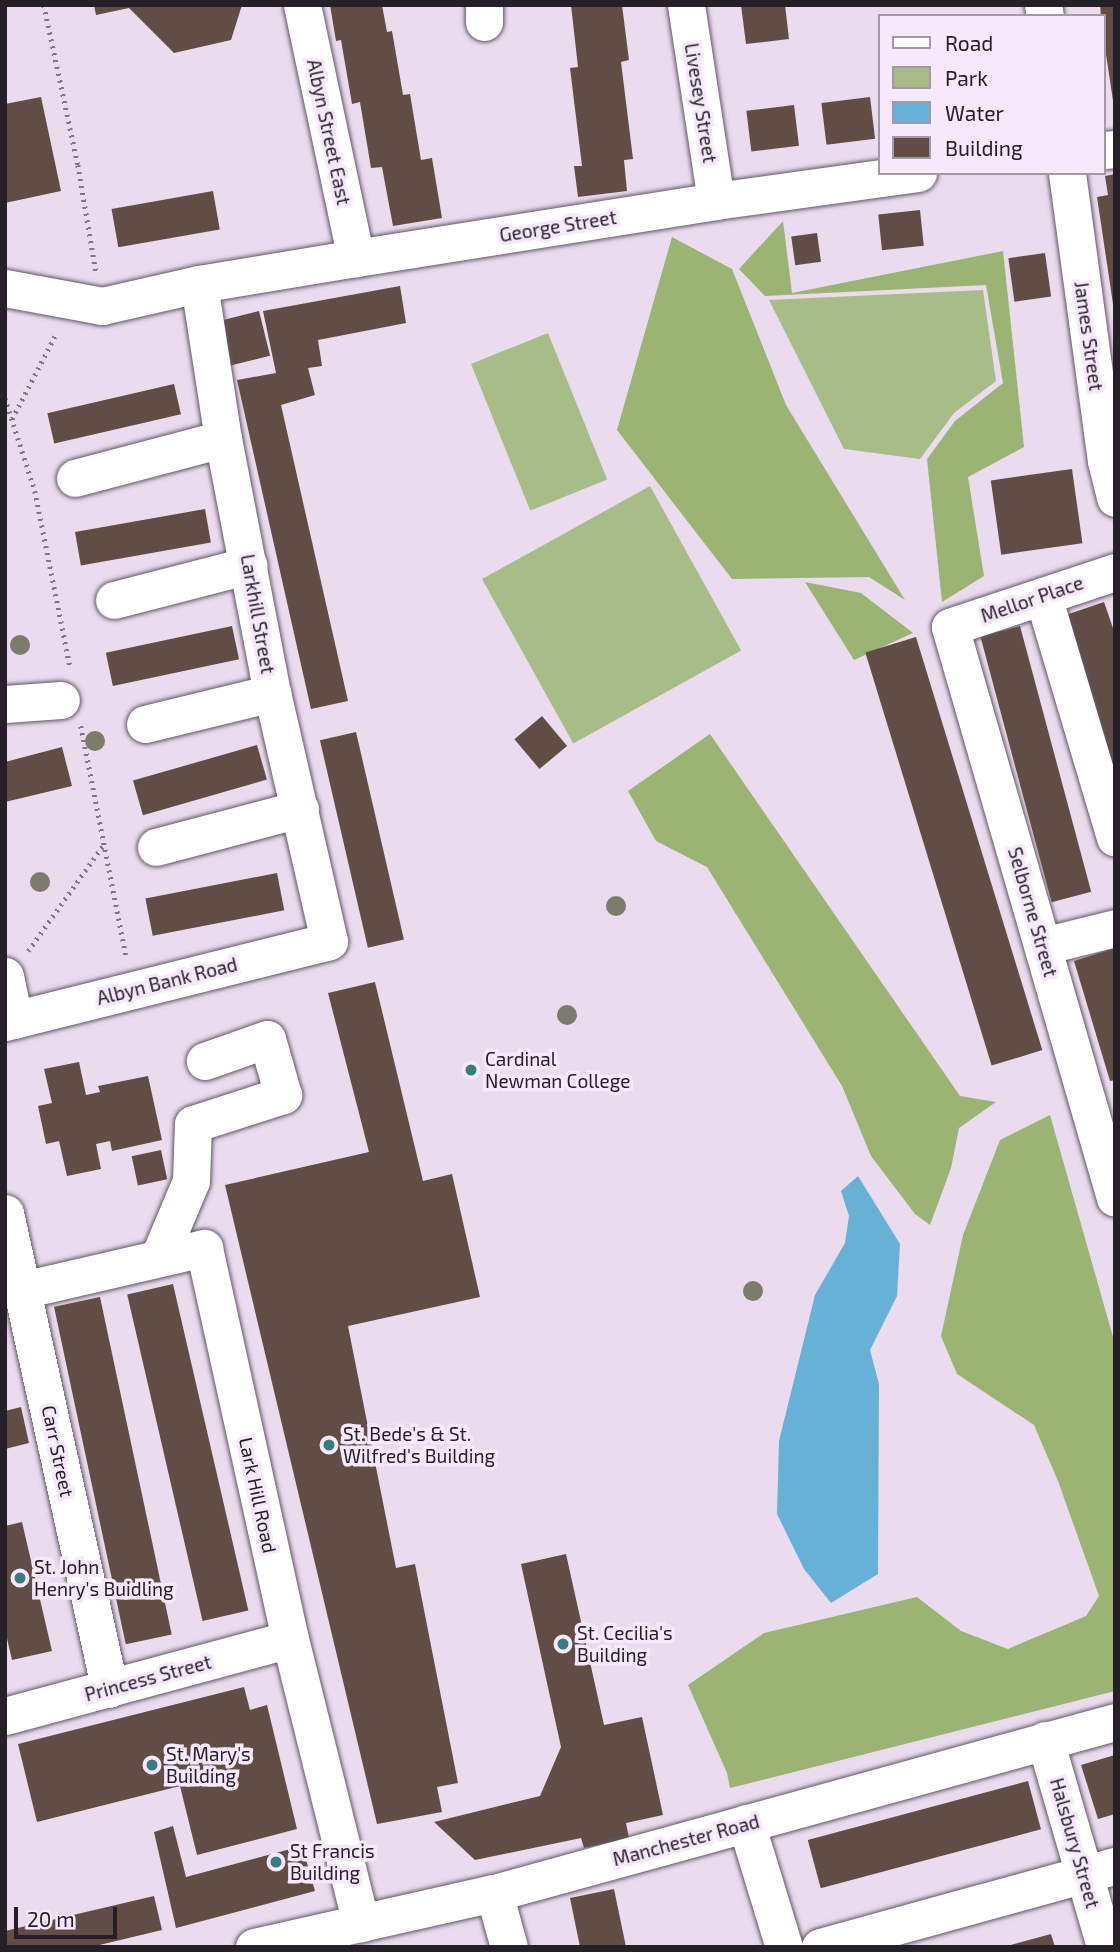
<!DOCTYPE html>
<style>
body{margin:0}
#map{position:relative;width:1120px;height:1952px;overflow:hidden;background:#eadbee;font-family:"Exo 2",sans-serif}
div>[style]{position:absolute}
.green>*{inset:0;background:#a8bc88;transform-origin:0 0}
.forest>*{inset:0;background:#9bb373}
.water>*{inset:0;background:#66b1d5}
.building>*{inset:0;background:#614d45;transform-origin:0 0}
.path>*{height:4.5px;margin-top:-2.25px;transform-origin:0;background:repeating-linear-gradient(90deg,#817784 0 2px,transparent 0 7px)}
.roads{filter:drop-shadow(0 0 2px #625666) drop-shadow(0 0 2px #625666)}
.minor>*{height:37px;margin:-18.5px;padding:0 18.5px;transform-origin:18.5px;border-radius:18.5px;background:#fff}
.trees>*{width:20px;height:20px;margin:-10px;border-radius:50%;background:#7b7c6b}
.dots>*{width:19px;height:19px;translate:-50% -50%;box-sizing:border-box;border:4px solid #f7e8fb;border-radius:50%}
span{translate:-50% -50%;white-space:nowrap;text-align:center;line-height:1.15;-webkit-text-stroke:7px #f7e8fb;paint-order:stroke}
.street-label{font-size:19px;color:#252027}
.poi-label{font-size:19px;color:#252027}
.left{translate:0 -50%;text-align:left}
.frame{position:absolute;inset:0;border:7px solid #252027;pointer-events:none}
.legend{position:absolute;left:878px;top:14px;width:228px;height:161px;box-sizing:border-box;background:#f7e8fb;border:2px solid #a398a6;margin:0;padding:9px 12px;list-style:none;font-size:21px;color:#252027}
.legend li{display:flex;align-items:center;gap:14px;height:35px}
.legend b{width:35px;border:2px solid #a398a6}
.scale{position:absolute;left:14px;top:1907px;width:103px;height:32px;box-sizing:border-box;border:4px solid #252027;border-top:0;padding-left:9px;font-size:21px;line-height:24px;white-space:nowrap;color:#252027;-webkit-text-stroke:5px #f7e8fb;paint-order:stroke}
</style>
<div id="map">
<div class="green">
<div style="clip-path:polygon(983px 290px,996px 381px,954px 413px,920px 459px,844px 449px,769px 300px)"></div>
<div style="left:548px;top:333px;width:158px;height:83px;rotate:68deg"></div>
<div style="left:650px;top:486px;width:188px;height:192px;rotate:61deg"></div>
</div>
<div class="forest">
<div style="clip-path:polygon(783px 221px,792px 293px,1003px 251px,1024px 447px,968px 477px,984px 576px,942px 602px,927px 459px,955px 421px,1003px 383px,986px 285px,765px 296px,739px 269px)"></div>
<div style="clip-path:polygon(672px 237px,732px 269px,786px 405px,905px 600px,869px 577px,732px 579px,617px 430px)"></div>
<div style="clip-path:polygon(805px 582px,861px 593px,913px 633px,854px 660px)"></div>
<div style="clip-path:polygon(710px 734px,960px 1096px,996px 1102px,959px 1128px,951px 1168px,930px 1225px,915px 1214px,871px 1156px,842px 1086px,707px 867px,656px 841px,628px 791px)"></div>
<div style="clip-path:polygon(1050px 1115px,1115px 1344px,1115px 1691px,730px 1788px,727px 1773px,688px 1685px,764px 1633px,917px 1597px,961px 1631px,1008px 1649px,1086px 1616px,1099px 1596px,1058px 1481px,1034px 1425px,957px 1374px,941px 1336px,963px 1235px,1000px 1140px)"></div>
</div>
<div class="water">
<div style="clip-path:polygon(858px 1176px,900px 1244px,897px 1296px,870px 1350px,879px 1384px,878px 1574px,831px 1603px,804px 1569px,777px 1514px,779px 1441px,815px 1295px,845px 1243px,849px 1216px,841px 1191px)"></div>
</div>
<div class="building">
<div style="clip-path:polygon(94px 5px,242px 5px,231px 40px,174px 53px,129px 8px,96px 15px)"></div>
<div style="clip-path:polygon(330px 5px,382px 5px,387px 32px,392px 31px,403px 95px,410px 94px,421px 160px,432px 158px,442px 218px,393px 226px,382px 167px,371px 168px,360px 102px,352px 104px,341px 40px,336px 41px)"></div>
<div style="clip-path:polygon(571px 5px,622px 5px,629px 60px,621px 62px,633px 159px,624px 160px,627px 191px,578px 197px,574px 166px,582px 166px,570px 68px,578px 67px)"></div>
<div style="clip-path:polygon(741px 5px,785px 5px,789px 39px,746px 44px)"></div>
<div style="clip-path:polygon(1100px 5px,1115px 5px,1115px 114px,1104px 41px,1104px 16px,1101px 16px)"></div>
<div style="clip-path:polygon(41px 97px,61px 191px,5px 203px,5px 104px)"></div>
<div style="left:870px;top:97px;width:42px;height:49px;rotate:83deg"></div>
<div style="left:794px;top:105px;width:41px;height:48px;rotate:83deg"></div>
<div style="clip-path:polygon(1115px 174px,1115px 303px,1113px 304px,1097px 197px,1108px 195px,1105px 176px)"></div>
<div style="left:213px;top:191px;width:39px;height:103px;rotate:80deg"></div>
<div style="left:920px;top:210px;width:36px;height:42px;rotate:84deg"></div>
<div style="left:817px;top:233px;width:29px;height:26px;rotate:82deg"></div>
<div style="left:1045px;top:253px;width:44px;height:37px;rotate:82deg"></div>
<div style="clip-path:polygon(400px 286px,406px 323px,318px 340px,322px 366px,308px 368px,315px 395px,281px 405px,348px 701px,311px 709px,237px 380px,276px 373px,263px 311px)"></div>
<div style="left:259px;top:311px;width:46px;height:43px;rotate:76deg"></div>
<div style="left:174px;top:384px;width:31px;height:130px;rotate:77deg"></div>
<div style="left:1072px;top:469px;width:75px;height:82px;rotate:82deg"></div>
<div style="left:205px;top:509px;width:34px;height:132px;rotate:80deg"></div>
<div style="clip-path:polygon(1104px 602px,1115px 634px,1114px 781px,1057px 618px)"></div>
<div style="left:232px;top:626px;width:34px;height:129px;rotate:78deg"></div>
<div style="left:1020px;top:626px;width:275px;height:41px;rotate:75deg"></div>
<div style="left:916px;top:637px;width:432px;height:53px;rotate:73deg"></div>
<div style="left:542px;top:716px;width:39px;height:36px;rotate:50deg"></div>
<div style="left:356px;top:732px;width:213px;height:37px;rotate:77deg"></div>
<div style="left:257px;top:745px;width:36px;height:129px;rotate:74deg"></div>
<div style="clip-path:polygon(62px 747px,72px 786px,5px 802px,5px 762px)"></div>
<div style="left:277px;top:873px;width:38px;height:134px;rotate:79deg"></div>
<div style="clip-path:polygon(1115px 948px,1115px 1080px,1110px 1081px,1074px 961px)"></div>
<div style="clip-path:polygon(375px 982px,423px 1181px,452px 1174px,480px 1297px,348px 1326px,396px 1568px,415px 1564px,458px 1783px,437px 1787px,442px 1812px,377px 1824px,225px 1185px,369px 1152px,328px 993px)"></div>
<div style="clip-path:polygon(79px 1062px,86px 1095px,100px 1092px,98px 1086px,148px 1076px,162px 1140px,112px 1151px,110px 1141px,96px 1144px,101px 1169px,67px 1176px,59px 1141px,46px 1144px,38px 1106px,52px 1103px,44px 1069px)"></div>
<div style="left:161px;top:1150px;width:30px;height:30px;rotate:78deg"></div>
<div style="left:173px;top:1284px;width:335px;height:47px;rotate:77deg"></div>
<div style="left:100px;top:1297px;width:345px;height:47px;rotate:78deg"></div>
<div style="clip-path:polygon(21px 1407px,29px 1443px,5px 1449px,5px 1411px)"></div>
<div style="clip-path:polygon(22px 1522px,52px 1651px,12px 1660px,5px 1630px,5px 1526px)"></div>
<div style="clip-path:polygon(566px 1554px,604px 1725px,642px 1717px,663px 1815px,626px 1823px,629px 1838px,584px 1848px,581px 1838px,475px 1860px,434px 1822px,540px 1796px,561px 1747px,521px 1564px)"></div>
<div style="clip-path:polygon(244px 1687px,250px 1710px,267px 1705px,297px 1829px,197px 1855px,180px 1786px,37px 1822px,18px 1744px)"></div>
<div style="clip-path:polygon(1115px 1755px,1115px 1814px,1098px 1819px,1081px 1765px)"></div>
<div style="left:1028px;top:1781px;width:50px;height:228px;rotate:75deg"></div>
<div style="clip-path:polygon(173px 1826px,186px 1877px,302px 1846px,315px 1891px,176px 1928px,154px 1832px)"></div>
<div style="clip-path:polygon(614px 1889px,626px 1947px,580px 1947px,570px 1898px)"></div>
<div style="clip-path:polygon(154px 1896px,162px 1930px,91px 1947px,5px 1947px,5px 1931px)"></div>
<div style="clip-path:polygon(1051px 1934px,1055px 1947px,1007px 1947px,1007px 1946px)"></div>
</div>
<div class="path">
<div style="left:44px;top:5px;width:164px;rotate:78deg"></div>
<div style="left:78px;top:165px;width:108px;rotate:80.4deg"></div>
<div style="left:5px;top:398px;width:98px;rotate:72.1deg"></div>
<div style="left:35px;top:491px;width:178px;rotate:78.7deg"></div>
<div style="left:12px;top:419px;width:98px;rotate:-62.7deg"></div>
<div style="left:81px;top:726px;width:233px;rotate:78.9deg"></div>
<div style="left:28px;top:951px;width:131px;rotate:-54.6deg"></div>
</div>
<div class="roads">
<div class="minor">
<div style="left:302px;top:5px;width:259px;rotate:78deg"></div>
<div style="left:484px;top:5px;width:17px;rotate:90deg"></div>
<div style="left:686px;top:5px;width:198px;rotate:81.3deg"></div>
<div style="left:1043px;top:5px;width:11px;rotate:80deg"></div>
<div style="left:1104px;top:150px;width:11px;rotate:-5deg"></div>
<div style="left:1067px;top:173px;width:291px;rotate:82.3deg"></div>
<div style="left:1106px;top:461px;width:38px;rotate:76deg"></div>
<div style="left:5px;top:288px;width:99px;rotate:10.5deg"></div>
<div style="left:102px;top:306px;width:99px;rotate:-12.8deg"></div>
<div style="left:199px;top:284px;width:159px;rotate:-9.4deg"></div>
<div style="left:356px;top:258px;width:364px;rotate:-9deg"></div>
<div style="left:716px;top:201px;width:204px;rotate:-7.9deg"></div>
<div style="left:75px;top:478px;width:153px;rotate:-14.8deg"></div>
<div style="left:1115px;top:572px;width:174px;rotate:161.6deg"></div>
<div style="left:950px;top:627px;width:594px;rotate:73.88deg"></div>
<div style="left:1043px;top:596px;width:252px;rotate:73.4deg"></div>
<div style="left:114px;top:600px;width:139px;rotate:-14.5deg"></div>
<div style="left:5px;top:704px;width:56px;rotate:-4.1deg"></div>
<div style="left:145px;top:724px;width:131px;rotate:-13.7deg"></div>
<div style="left:156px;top:847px;width:149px;rotate:-14.8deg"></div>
<div style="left:1043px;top:946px;width:74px;rotate:-14deg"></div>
<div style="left:5px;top:976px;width:45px;rotate:78.4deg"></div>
<div style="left:5px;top:1022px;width:334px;rotate:-14deg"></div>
<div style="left:329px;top:941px;width:254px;rotate:-102.9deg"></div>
<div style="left:272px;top:693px;width:259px;rotate:-100.9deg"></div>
<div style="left:223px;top:439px;width:157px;rotate:-98.8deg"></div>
<div style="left:5px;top:1213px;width:487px;rotate:77.6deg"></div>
<div style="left:159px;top:1257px;width:82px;rotate:-67.2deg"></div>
<div style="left:191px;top:1181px;width:57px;rotate:-88deg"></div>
<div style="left:193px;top:1124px;width:95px;rotate:-17.9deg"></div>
<div style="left:283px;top:1095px;width:58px;rotate:-105.9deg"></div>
<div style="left:267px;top:1039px;width:66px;rotate:160.5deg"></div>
<div style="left:22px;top:1290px;width:187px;rotate:-13deg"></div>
<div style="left:204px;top:1248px;width:400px;rotate:77.6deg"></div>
<div style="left:290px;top:1639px;width:293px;rotate:76deg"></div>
<div style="left:5px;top:1716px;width:295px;rotate:-15.1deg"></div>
<div style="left:1045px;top:1740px;width:216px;rotate:73.8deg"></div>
<div style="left:746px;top:1823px;width:130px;rotate:73deg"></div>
<div style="left:494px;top:1893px;width:56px;rotate:74.5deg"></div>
<div style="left:254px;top:1947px;width:246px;rotate:-12.7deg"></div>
<div style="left:494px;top:1893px;width:644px;rotate:-15.4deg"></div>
<div style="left:820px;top:1947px;width:306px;rotate:-15.4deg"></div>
</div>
</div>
<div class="trees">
<div style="left:20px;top:645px"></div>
<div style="left:95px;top:741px"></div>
<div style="left:40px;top:882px"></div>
<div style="left:616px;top:906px"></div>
<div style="left:567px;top:1015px"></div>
<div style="left:753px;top:1291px"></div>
</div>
<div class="dots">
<div style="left:471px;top:1070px;background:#347d80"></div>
<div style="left:329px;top:1445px;background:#347d80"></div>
<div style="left:20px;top:1578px;background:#347d80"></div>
<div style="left:563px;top:1644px;background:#347d80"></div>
<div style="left:152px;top:1765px;background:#347d80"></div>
<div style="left:276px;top:1862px;background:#347d80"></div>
</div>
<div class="street-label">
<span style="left:701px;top:103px;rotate:81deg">Livesey Street</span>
<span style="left:329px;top:132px;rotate:78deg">Albyn Street East</span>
<span style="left:558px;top:226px;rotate:-9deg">George Street</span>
<span style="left:1089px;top:336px;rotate:82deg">James Street</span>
<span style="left:1032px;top:599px;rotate:-19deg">Mellor Place</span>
<span style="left:258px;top:614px;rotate:80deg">Larkhill Street</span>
<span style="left:1033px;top:912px;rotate:74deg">Selborne Street</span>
<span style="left:167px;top:981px;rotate:-14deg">Albyn Bank Road</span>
<span style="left:58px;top:1451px;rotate:78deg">Carr Street</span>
<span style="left:258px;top:1495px;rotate:78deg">Lark Hill Road</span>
<span style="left:148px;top:1678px;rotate:-15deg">Princess Street</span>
<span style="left:686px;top:1840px;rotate:-15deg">Manchester Road</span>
<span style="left:1075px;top:1843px;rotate:74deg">Halsbury Street</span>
</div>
<div class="poi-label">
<span class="left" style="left:485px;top:1070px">Cardinal<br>Newman College</span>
<span class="left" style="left:343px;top:1445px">St. Bede's &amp; St.<br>Wilfred's Building</span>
<span class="left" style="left:34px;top:1578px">St. John<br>Henry's Buidling</span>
<span class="left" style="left:577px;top:1644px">St. Cecilia's<br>Building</span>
<span class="left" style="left:166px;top:1765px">St. Mary's<br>Building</span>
<span class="left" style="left:290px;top:1862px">St Francis<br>Building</span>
</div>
<div class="frame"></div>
<ul class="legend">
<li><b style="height:9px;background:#fff"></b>Road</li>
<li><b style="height:19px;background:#a8bc88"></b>Park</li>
<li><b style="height:19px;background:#66b1d5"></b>Water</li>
<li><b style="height:19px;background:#614d45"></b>Building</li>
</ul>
<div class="scale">20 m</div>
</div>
